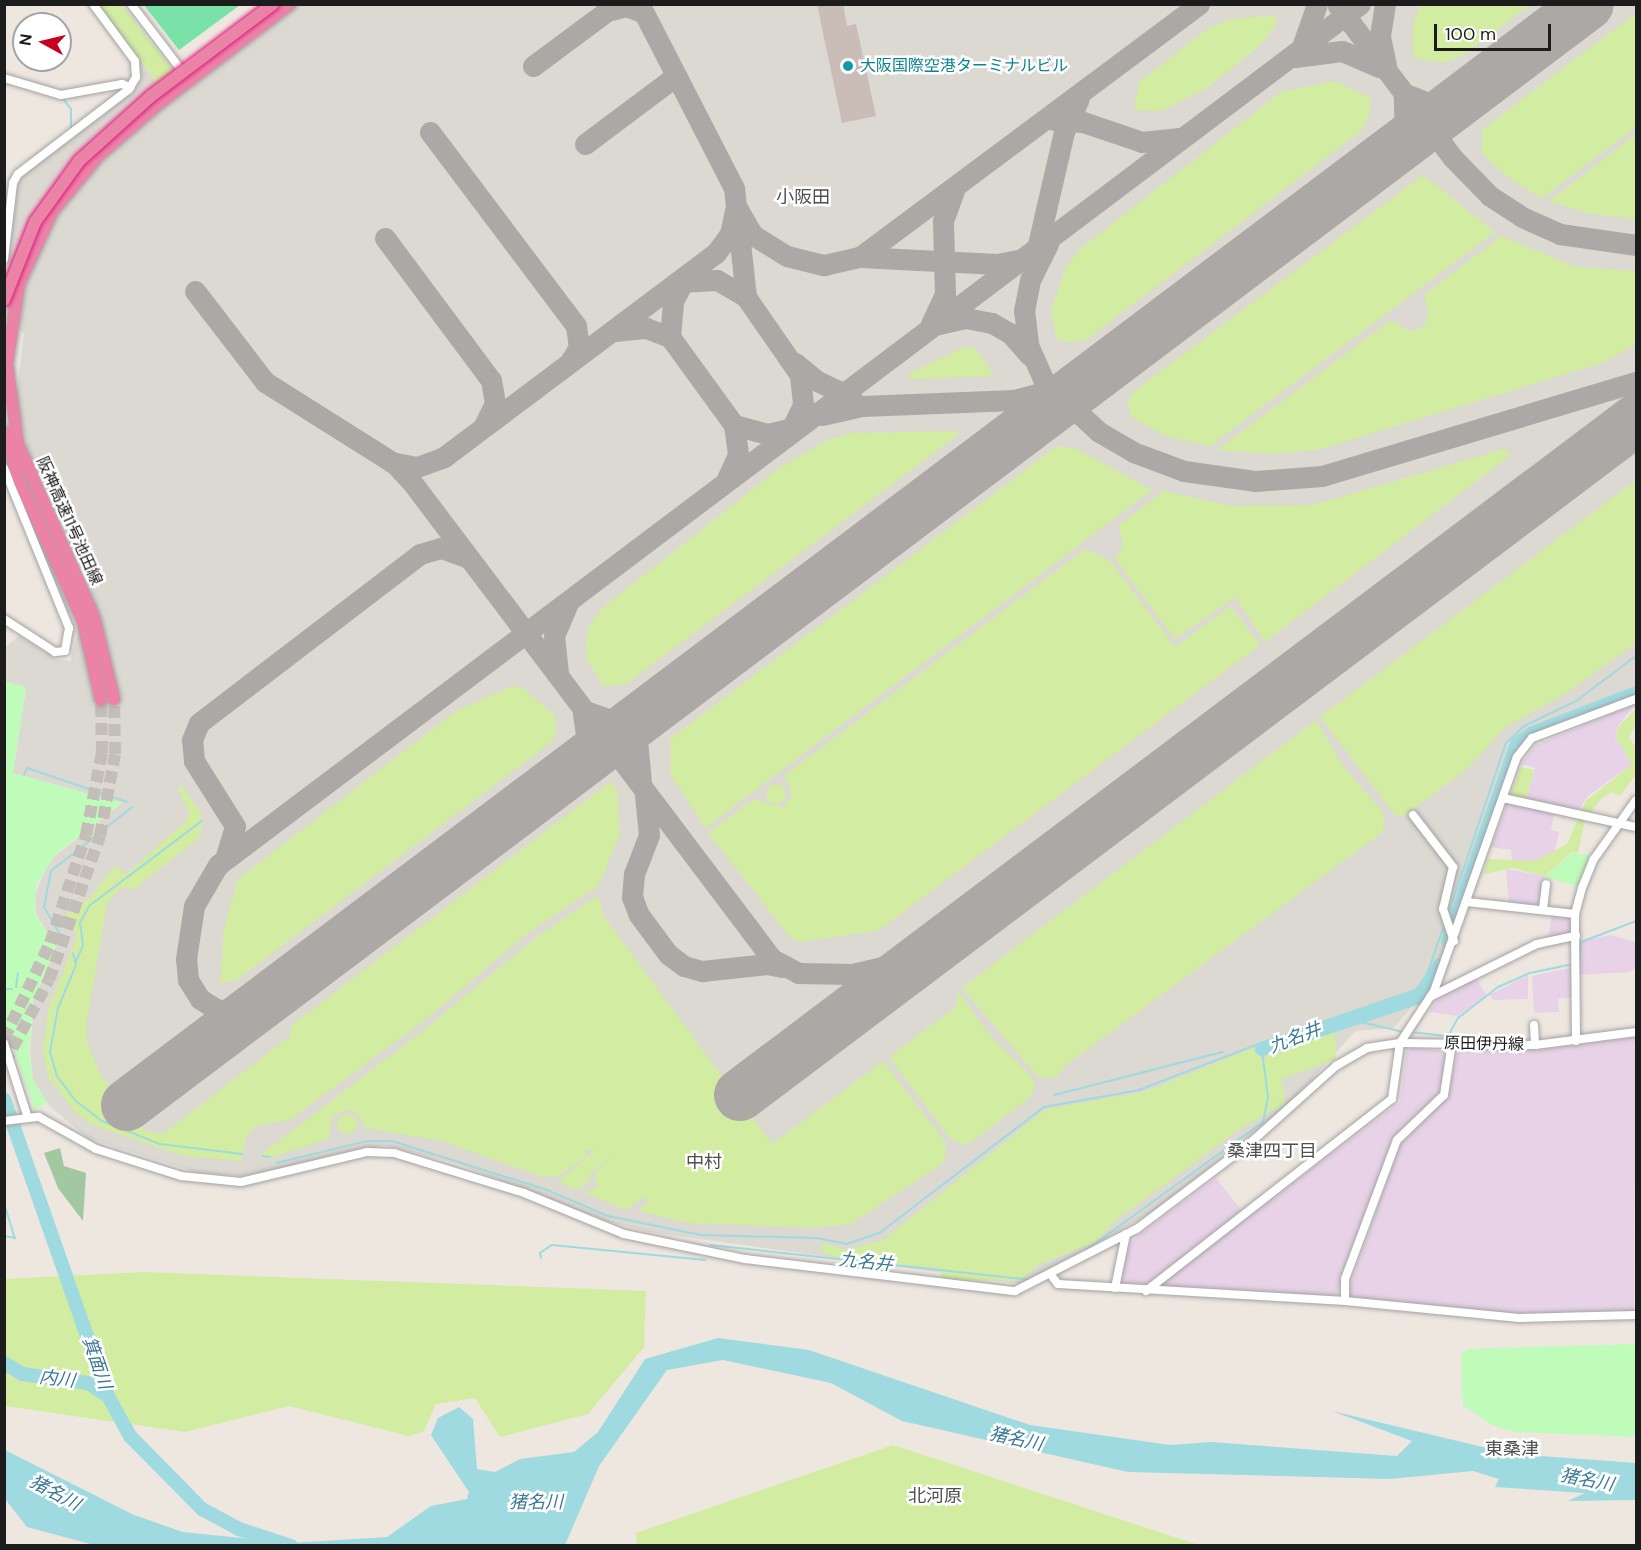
<!DOCTYPE html>
<meta charset="utf-8">
<style>
body{margin:0}
#map{position:relative;width:1641px;height:1550px;overflow:hidden;background:#eee7e0;font-family:"DM Sans","Noto Sans JP",sans-serif}
div>[style]{position:absolute}
.industrial>*{inset:0;background:#e7d2e7}
.airport>*{inset:0;background:#dcd8d2}
.grass>*{inset:0;background:#d2eca2}
.round{border-radius:50%}
.cemetery>*{inset:0;background:#a1c8a0}
.park>*{inset:0;background:#bffcb9}
.pitch>*{inset:0;background:#79e2a8}
.water>*{inset:0;background:#9edadf}
.stream>*{height:2px;margin:-1px;padding:0 1px;transform-origin:1px;border-radius:1px;background:#9edadf}
.river>*{height:14px;margin:-7px;padding:0 7px;transform-origin:7px;border-radius:7px;background:#9edadf}
.taxiway>*{height:21px;margin:-10.5px;padding:0 10.5px;transform-origin:10.5px;border-radius:10.5px;background:#aca8a5}
.runway>*{height:52px;margin:-26px;padding:0 26px;transform-origin:26px;border-radius:26px;background:#aca8a5}
.building>*{inset:0;background:#cabcb7}
.highway-tunnel>*{height:12px;margin-top:-6px;transform-origin:0;background:repeating-linear-gradient(90deg,#c4beb9 0 12px,transparent 0 18px)}
.roads{filter:drop-shadow(0 0 2px #a3a3a3) drop-shadow(0 0 2px #a3a3a3)}
.minor>*{height:8px;margin:-4px;padding:0 4px;transform-origin:4px;border-radius:4px;background:#fff}
.highway>*{height:12px;margin:-6px;padding:0 6px;transform-origin:6px;border-radius:6px;background:#eb83a7}
.bridges{filter:drop-shadow(0 0 2px #df1a7e) drop-shadow(0 0 2px #df1a7e)}
.highway-bridge>*{height:12px;margin:-6px;padding:0 6px;transform-origin:6px;border-radius:6px;background:#eb83a7}
.dots>*{width:16px;height:16px;translate:-50% -50%;box-sizing:border-box;border:3px solid #fff;border-radius:50%}
span{translate:-50% -50%;white-space:nowrap;text-align:center;line-height:1.15;-webkit-text-stroke:5px #fff;paint-order:stroke}
.culture-label{font-size:16px;color:#0d838f}
.left{translate:0 -50%;text-align:left}
.street-label{font-size:16px;color:#1c1c1c}
.neighbourhood-label{font-size:18px;color:#4f4f4f}
.water-label{font-size:18px;color:#3c7997;font-style:italic}
.frame{position:absolute;inset:0;border:6px solid #1c1c1c;pointer-events:none}
.north{position:absolute;left:12px;top:12px;width:60px;height:60px;box-sizing:border-box;background:#fff;border:2px solid #a4a4a4;border-radius:50%;rotate:278deg;font-size:16px;font-weight:700;line-height:24px;text-align:center;color:#1c1c1c}
.north::after{content:'';display:block;margin:auto;width:21px;height:27px;background:#c70020;clip-path:polygon(50% 0,100% 100%,50% 72%,0 100%)}
.scale{position:absolute;left:1434px;top:24px;width:117px;height:27px;box-sizing:border-box;border:3px solid #1c1c1c;border-top:0;padding-left:8px;font-size:18px;line-height:21px;white-space:nowrap;color:#1c1c1c;-webkit-text-stroke:4px #fff;paint-order:stroke}
</style>
<div id="map">
<div class="industrial">
<div style="clip-path:polygon(1636px 704px,1618px 726px,1615px 737px,1632px 764px,1587px 797px,1578px 812px,1526px 800px,1535px 768px,1521px 764px,1536px 745px)"></div>
<div style="clip-path:polygon(1508px 802px,1554px 813px,1551px 830px,1559px 832px,1553px 859px,1542px 866px,1512px 860px,1511px 850px,1491px 847px)"></div>
<div style="clip-path:polygon(1506px 869px,1545px 876px,1541px 906px,1509px 902px)"></div>
<div style="clip-path:polygon(1552px 912px,1570px 915px,1573px 931px,1548px 939px)"></div>
<div style="clip-path:polygon(1611px 935px,1636px 942px,1636px 967px,1630px 972px,1579px 975px,1580px 941px)"></div>
<div style="clip-path:polygon(1574px 967px,1572px 997px,1558px 999px,1559px 1012px,1534px 1013px,1532px 976px)"></div>
<div style="clip-path:polygon(1528px 975px,1528px 999px,1494px 1000px,1489px 995px)"></div>
<div style="clip-path:polygon(1476px 977px,1486px 995px,1458px 1016px,1429px 1012px,1437px 1000px)"></div>
<div style="clip-path:polygon(1636px 1037px,1634px 1312px,1519px 1316px,1346px 1297px,1400px 1145px,1447px 1098px,1459px 1047px,1537px 1050px)"></div>
<div style="clip-path:polygon(1411px 1048px,1448px 1051px,1442px 1093px,1391px 1142px,1335px 1299px,1165px 1287px,1163px 1282px,1400px 1102px,1406px 1052px)"></div>
<div style="clip-path:polygon(1216px 1178px,1242px 1211px,1146px 1285px,1124px 1285px,1120px 1281px,1130px 1242px)"></div>
</div>
<div class="airport">
<div style="clip-path:polygon(300px 4px,1636px 5px,1636px 696px,1536px 733px,1519px 744px,1436px 978px,1394px 1028px,1355px 1031px,1291px 1103px,1156px 1210px,1022px 1284px,650px 1232px,609px 1222px,455px 1163px,385px 1145px,244px 1176px,195px 1172px,88px 1138px,50px 1107px,33px 1080px,30px 1052px,34px 1000px,56px 947px,36px 914px,35px 894px,49px 861px,122px 803px,13px 773px,26px 688px,5px 681px,5px 647px,19px 636px,57px 659px,70px 661px,78px 632px,80px 567px,30px 459px,16px 399px,24px 334px,5px 316px,4px 286px,18px 183px,29px 169px,133px 93px,141px 80px,139px 59px,157px 83px,174px 71px,188px 87px)"></div>
</div>
<div class="grass">
<div style="clip-path:polygon(98px 5px,122px 5px,174px 71px,157px 83px)"></div>
<div style="clip-path:polygon(1420px 5px,1420px 4px,1530px 5px,1463px 55px,1444px 63px,1413px 58px,1413px 25px)"></div>
<div style="clip-path:polygon(1636px 13px,1636px 127px,1542px 198px,1509px 178px,1482px 153px,1482px 130px)"></div>
<div style="clip-path:polygon(1274px 15px,1277px 23px,1262px 44px,1207px 88px,1162px 111px,1134px 110px,1139px 82px,1206px 30px,1227px 20px)"></div>
<div style="clip-path:polygon(1334px 81px,1371px 98px,1369px 117px,1360px 132px,1086px 340px,1068px 343px,1056px 338px,1051px 310px,1066px 267px,1080px 249px,1281px 92px)"></div>
<div style="clip-path:polygon(1636px 134px,1636px 219px,1589px 214px,1549px 201px)"></div>
<div style="clip-path:polygon(1423px 175px,1495px 232px,1210px 446px,1166px 436px,1131px 417px,1128px 401px,1137px 389px)"></div>
<div style="clip-path:polygon(1501px 236px,1576px 267px,1636px 271px,1636px 344px,1602px 363px,1317px 450px,1269px 454px,1217px 450px,1391px 320px,1410px 331px,1423px 327px,1429px 314px,1424px 295px)"></div>
<div style="clip-path:polygon(965px 347px,975px 348px,994px 376px,908px 379px,910px 373px)"></div>
<div style="clip-path:polygon(955px 431px,959px 434px,626px 684px,603px 686px,586px 658px,588px 628px,600px 610px,778px 469px,826px 441px,851px 433px)"></div>
<div style="clip-path:polygon(1057px 446px,1077px 449px,1152px 490px,705px 828px,671px 775px,670px 739px)"></div>
<div style="clip-path:polygon(1504px 449px,1511px 455px,1265px 642px,1235px 597px,1175px 639px,1115px 559px,1123px 546px,1119px 525px,1163px 491px,1232px 506px,1313px 505px)"></div>
<div style="clip-path:polygon(1636px 480px,1636px 643px,1562px 696px,1507px 726px,1468px 768px,1404px 816px,1396px 816px,1320px 717px)"></div>
<div style="clip-path:polygon(1085px 549px,1109px 560px,1175px 647px,1231px 606px,1260px 645px,878px 931px,799px 942px,790px 937px,708px 833px,754px 799px,783px 808px,792px 796px,785px 775px)"></div>
<div style="clip-path:polygon(512px 686px,523px 688px,555px 716px,556px 735px,549px 744px,235px 981px,220px 983px,224px 928px,238px 879px,456px 711px)"></div>
<div style="clip-path:polygon(1636px 709px,1636px 724px,1629px 737px,1636px 748px,1636px 774px,1620px 796px,1612px 792px,1602px 798px,1585px 820px,1578px 853px,1572px 852px,1545px 876px,1512px 868px,1484px 874px,1488px 859px,1536px 861px,1567px 844px,1586px 801px,1632px 764px,1616px 738px,1618px 727px)"></div>
<div style="clip-path:polygon(1316px 720px,1345px 769px,1384px 813px,1383px 832px,1066px 1065px,1056px 1078px,1038px 1077px,962px 988px)"></div>
<div style="clip-path:polygon(1521px 767px,1534px 770px,1526px 800px,1510px 796px)"></div>
<div style="clip-path:polygon(610px 782px,617px 790px,620px 835px,598px 886px,527px 934px,425px 1020px,290px 1120px,255px 1126px,245px 1140px,241px 1161px,183px 1156px,95px 1126px,75px 1112px,49px 1078px,43px 1051px,48px 1010px,77px 936px,65px 915px,88px 899px,115px 866px,126px 874px,186px 821px,189px 813px,178px 788px,181px 785px,201px 812px,201px 836px,135px 889px,120px 888px,107px 904px,86px 1027px,87px 1043px,100px 1073px,145px 1131px,163px 1134px,290px 1036px,292px 1025px)"></div>
<div class="round" style="left:766px;top:784px;width:20px;height:20px"></div>
<div style="clip-path:polygon(598px 895px,603px 915px,772px 1144px,883px 1061px,946px 1143px,945px 1162px,851px 1224px,814px 1228px,688px 1223px,638px 1211px,649px 1201px,645px 1197px,626px 1210px,585px 1193px,598px 1186px,594px 1174px,613px 1156px,590px 1173px,590px 1183px,582px 1182px,583px 1188px,576px 1190px,558px 1182px,594px 1151px,585px 1150px,586px 1156px,559px 1176px,543px 1177px,441px 1141px,366px 1128px,358px 1115px,348px 1109px,333px 1116px,328px 1139px,269px 1158px,259px 1156px,424px 1030px,535px 938px)"></div>
<div style="clip-path:polygon(958px 991px,994px 1040px,1032px 1077px,1035px 1087px,1031px 1097px,969px 1144px,961px 1144px,949px 1137px,889px 1057px,956px 1007px)"></div>
<div style="clip-path:polygon(1335px 1029px,1336px 1059px,1282px 1079px,1285px 1104px,1244px 1126px,1115px 1221px,1096px 1242px,1038px 1265px,1019px 1281px,941px 1280px,941px 1268px,860px 1264px,821px 1252px,823px 1243px,847px 1250px,883px 1240px,1046px 1109px,1144px 1092px,1258px 1046px,1261px 1061px,1267px 1059px,1265px 1051px)"></div>
<div class="round" style="left:337px;top:1114px;width:20px;height:20px"></div>
<div style="clip-path:polygon(145px 1272px,646px 1291px,644px 1347px,588px 1414px,500px 1437px,475px 1398px,436px 1404px,424px 1431px,409px 1436px,289px 1406px,185px 1432px,5px 1406px,5px 1279px)"></div>
<div style="clip-path:polygon(893px 1445px,1199px 1545px,637px 1545px,636px 1533px)"></div>
</div>
<div class="cemetery">
<div style="clip-path:polygon(60px 1148px,64px 1166px,86px 1173px,83px 1221px,58px 1188px,44px 1153px)"></div>
</div>
<div class="park">
<div style="clip-path:polygon(4px 681px,26px 687px,13px 773px,122px 803px,56px 854px,36px 885px,35px 914px,56px 947px,34px 1000px,29px 1052px,33px 1080px,47px 1102px,35px 1110px,5px 1025px)"></div>
<div style="clip-path:polygon(1572px 853px,1595px 856px,1580px 887px,1545px 877px)"></div>
<div style="clip-path:polygon(1636px 1344px,1636px 1437px,1515px 1432px,1492px 1425px,1463px 1405px,1461px 1354px,1468px 1349px)"></div>
</div>
<div class="pitch">
<div style="clip-path:polygon(144px 5px,240px 5px,179px 50px)"></div>
</div>
<div class="water">
<div style="clip-path:polygon(718px 1338px,809px 1350px,1030px 1425px,1170px 1445px,1211px 1442px,1397px 1456px,1412px 1441px,1332px 1411px,1512px 1454px,1636px 1463px,1636px 1500px,1568px 1501px,1585px 1493px,1495px 1487px,1499px 1479px,1473px 1471px,1390px 1479px,1128px 1472px,902px 1421px,831px 1383px,723px 1360px,667px 1370px,599px 1466px,565px 1545px,94px 1545px,27px 1527px,5px 1499px,5px 1450px,134px 1515px,183px 1532px,291px 1543px,387px 1537px,431px 1506px,467px 1499px,469px 1492px,431px 1435px,438px 1418px,459px 1407px,473px 1419px,477px 1469px,495px 1472px,520px 1459px,574px 1452px,598px 1432px,645px 1359px)"></div>
</div>
<div class="stream">
<div style="left:63px;top:99px;width:13px;rotate:51deg"></div>
<div style="left:71px;top:109px;width:18px;rotate:90deg"></div>
<div style="left:24px;top:775px;width:8px;rotate:-67deg"></div>
<div style="left:27px;top:768px;width:106px;rotate:18.8deg"></div>
<div style="left:1448px;top:915px;width:182px;rotate:-71.4deg"></div>
<div style="left:1506px;top:743px;width:25px;rotate:-43deg"></div>
<div style="left:1524px;top:726px;width:58px;rotate:-25.7deg"></div>
<div style="left:1576px;top:701px;width:75px;rotate:-36.9deg"></div>
<div style="left:63px;top:940px;width:38px;rotate:-120deg"></div>
<div style="left:44px;top:907px;width:37px;rotate:-79deg"></div>
<div style="left:51px;top:871px;width:103px;rotate:-38.3deg"></div>
<div style="left:73px;top:953px;width:12px;rotate:76deg"></div>
<div style="left:76px;top:965px;width:47px;rotate:112.7deg"></div>
<div style="left:58px;top:1008px;width:45px;rotate:100.3deg"></div>
<div style="left:50px;top:1052px;width:25px;rotate:74deg"></div>
<div style="left:57px;top:1076px;width:31px;rotate:53deg"></div>
<div style="left:76px;top:1101px;width:33px;rotate:38deg"></div>
<div style="left:102px;top:1121px;width:62px;rotate:21.6deg"></div>
<div style="left:160px;top:1144px;width:83px;rotate:7deg"></div>
<div style="left:76px;top:961px;width:17px;rotate:-66deg"></div>
<div style="left:83px;top:945px;width:22px;rotate:-98deg"></div>
<div style="left:80px;top:923px;width:19px;rotate:-62deg"></div>
<div style="left:89px;top:906px;width:141px;rotate:-37deg"></div>
<div style="left:1579px;top:962px;width:20px;rotate:-84deg"></div>
<div style="left:1581px;top:942px;width:59px;rotate:-20.9deg"></div>
<div style="left:16px;top:987px;width:14px;rotate:-82deg"></div>
<div style="left:4px;top:989px;width:8px"></div>
<div style="left:1317px;top:1032px;width:41px;rotate:-15.8deg"></div>
<div style="left:1356px;top:1021px;width:49px;rotate:12.9deg"></div>
<div style="left:1409px;top:1032px;width:39px;rotate:6deg"></div>
<div style="left:1448px;top:1036px;width:21px;rotate:-61deg"></div>
<div style="left:1458px;top:1018px;width:51px;rotate:-37.8deg"></div>
<div style="left:1498px;top:987px;width:35px;rotate:-24deg"></div>
<div style="left:1530px;top:973px;width:44px;rotate:-11.8deg"></div>
<div style="left:1261px;top:1043px;width:163px;rotate:-19deg"></div>
<div style="left:1415px;top:990px;width:14px;rotate:-45deg"></div>
<div style="left:1425px;top:980px;width:60px;rotate:-70.7deg"></div>
<div style="left:1054px;top:1095px;width:174px;rotate:-14.3deg"></div>
<div style="left:262px;top:1156px;width:8px;rotate:7deg"></div>
<div style="left:276px;top:1163px;width:94px;rotate:-13.6deg"></div>
<div style="left:367px;top:1141px;width:25px"></div>
<div style="left:392px;top:1141px;width:163px;rotate:17.5deg"></div>
<div style="left:547px;top:1190px;width:66px;rotate:23.1deg"></div>
<div style="left:608px;top:1216px;width:95px;rotate:11.5deg"></div>
<div style="left:701px;top:1235px;width:115px;rotate:1.5deg"></div>
<div style="left:816px;top:1238px;width:32px;rotate:11deg"></div>
<div style="left:847px;top:1244px;width:36px;rotate:-19deg"></div>
<div style="left:881px;top:1232px;width:205px;rotate:-37.5deg"></div>
<div style="left:1044px;top:1107px;width:97px;rotate:-10.1deg"></div>
<div style="left:1139px;top:1090px;width:131px;rotate:-21.1deg"></div>
<div style="left:1261px;top:1043px;width:54px;rotate:82.6deg"></div>
<div style="left:1268px;top:1097px;width:25px;rotate:101deg"></div>
<div style="left:1263px;top:1122px;width:220px;rotate:144.1deg"></div>
<div style="left:4px;top:1203px;width:37px;rotate:73deg"></div>
<div style="left:15px;top:1238px;width:11px;rotate:-170deg"></div>
<div style="left:710px;top:1245px;width:322px;rotate:6.2deg"></div>
<div style="left:541px;top:1258px;width:5px;rotate:-101deg"></div>
<div style="left:540px;top:1253px;width:14px;rotate:-34deg"></div>
<div style="left:552px;top:1245px;width:154px;rotate:5.6deg"></div>
</div>
<div class="river">
<div style="left:1448px;top:941px;width:209px;rotate:-70.7deg"></div>
<div style="left:1517px;top:744px;width:19px;rotate:-35deg"></div>
<div style="left:1533px;top:733px;width:110px;rotate:-21.2deg"></div>
<div style="left:1262px;top:1049px;width:165px;rotate:-18.3deg"></div>
<div style="left:1419px;top:997px;width:38px;rotate:-57deg"></div>
<div style="left:4px;top:1099px;width:315px;rotate:70.7deg"></div>
<div style="left:108px;top:1396px;width:46px;rotate:61.2deg"></div>
<div style="left:130px;top:1436px;width:103px;rotate:45.4deg"></div>
<div style="left:202px;top:1509px;width:42px;rotate:28.4deg"></div>
<div style="left:239px;top:1529px;width:55px;rotate:18.1deg"></div>
<div style="left:4px;top:1363px;width:21px;rotate:31deg"></div>
<div style="left:22px;top:1374px;width:67px;rotate:7.8deg"></div>
<div style="left:88px;top:1383px;width:24px;rotate:33deg"></div>
</div>
<div class="taxiway">
<div style="left:1385px;top:4px;width:33px;rotate:99deg"></div>
<div style="left:1380px;top:37px;width:29px;rotate:78deg"></div>
<div style="left:1338px;top:6px;width:191px;rotate:52.9deg"></div>
<div style="left:1453px;top:158px;width:53px;rotate:45.8deg"></div>
<div style="left:1490px;top:196px;width:38px;rotate:33deg"></div>
<div style="left:1522px;top:217px;width:42px;rotate:24.1deg"></div>
<div style="left:1560px;top:234px;width:77px;rotate:8.2deg"></div>
<div style="left:1303px;top:44px;width:42px;rotate:-70.7deg"></div>
<div style="left:1295px;top:57px;width:47px;rotate:-7.3deg"></div>
<div style="left:1342px;top:51px;width:40px;rotate:23.4deg"></div>
<div style="left:533px;top:66px;width:92px;rotate:-36.6deg"></div>
<div style="left:607px;top:11px;width:20px;rotate:-15deg"></div>
<div style="left:626px;top:6px;width:19px;rotate:21deg"></div>
<div style="left:644px;top:13px;width:197px;rotate:62.8deg"></div>
<div style="left:734px;top:188px;width:110px;rotate:83.7deg"></div>
<div style="left:1408px;top:95px;width:30px;rotate:21deg"></div>
<div style="left:1436px;top:106px;width:31px;rotate:-17deg"></div>
<div style="left:1054px;top:120px;width:29px;rotate:4deg"></div>
<div style="left:1083px;top:122px;width:62px;rotate:18.7deg"></div>
<div style="left:1142px;top:142px;width:38px;rotate:-6deg"></div>
<div style="left:430px;top:132px;width:243px;rotate:53deg"></div>
<div style="left:576px;top:326px;width:21px;rotate:82deg"></div>
<div style="left:579px;top:347px;width:17px;rotate:121deg"></div>
<div style="left:585px;top:144px;width:114px;rotate:-36.8deg"></div>
<div style="left:1386px;top:156px;width:31px;rotate:-52deg"></div>
<div style="left:1405px;top:132px;width:37px;rotate:-92deg"></div>
<div style="left:736px;top:206px;width:34px;rotate:60deg"></div>
<div style="left:753px;top:235px;width:40px;rotate:32deg"></div>
<div style="left:787px;top:256px;width:38px;rotate:14deg"></div>
<div style="left:824px;top:265px;width:37px;rotate:-13deg"></div>
<div style="left:860px;top:257px;width:423px;rotate:-36.7deg"></div>
<div style="left:385px;top:238px;width:177px;rotate:53.3deg"></div>
<div style="left:491px;top:380px;width:23px;rotate:80deg"></div>
<div style="left:495px;top:403px;width:25px;rotate:116deg"></div>
<div style="left:1048px;top:244px;width:40px;rotate:116.6deg"></div>
<div style="left:1030px;top:280px;width:31px;rotate:101deg"></div>
<div style="left:1024px;top:310px;width:35px;rotate:83deg"></div>
<div style="left:1028px;top:345px;width:39px;rotate:66deg"></div>
<div style="left:1044px;top:381px;width:75px;rotate:42.8deg"></div>
<div style="left:1099px;top:432px;width:39px;rotate:30deg"></div>
<div style="left:1133px;top:452px;width:54px;rotate:20.4deg"></div>
<div style="left:1184px;top:471px;width:73px;rotate:7.9deg"></div>
<div style="left:1256px;top:481px;width:66px;rotate:-4.3deg"></div>
<div style="left:1322px;top:476px;width:328px;rotate:-16.7deg"></div>
<div style="left:1036px;top:253px;width:124px;rotate:-77deg"></div>
<div style="left:1064px;top:132px;width:36px;rotate:-66deg"></div>
<div style="left:860px;top:257px;width:137px;rotate:2.9deg"></div>
<div style="left:997px;top:264px;width:21px;rotate:-11deg"></div>
<div style="left:679px;top:282px;width:38px;rotate:-3deg"></div>
<div style="left:717px;top:280px;width:34px;rotate:30deg"></div>
<div style="left:746px;top:297px;width:95px;rotate:55.3deg"></div>
<div style="left:800px;top:375px;width:30px;rotate:84deg"></div>
<div style="left:803px;top:405px;width:28px;rotate:116deg"></div>
<div style="left:195px;top:291px;width:115px;rotate:52.4deg"></div>
<div style="left:265px;top:382px;width:154px;rotate:32.2deg"></div>
<div style="left:395px;top:464px;width:23px;rotate:47deg"></div>
<div style="left:411px;top:481px;width:599px;rotate:52.94deg"></div>
<div style="left:772px;top:959px;width:30px;rotate:28deg"></div>
<div style="left:798px;top:973px;width:54px;rotate:1.1deg"></div>
<div style="left:852px;top:974px;width:53px;rotate:-13deg"></div>
<div style="left:904px;top:962px;width:53px;rotate:-28deg"></div>
<div style="left:931px;top:324px;width:33px;rotate:-65deg"></div>
<div style="left:945px;top:294px;width:73px;rotate:-91.6deg"></div>
<div style="left:943px;top:221px;width:33px;rotate:-70deg"></div>
<div style="left:939px;top:324px;width:28px;rotate:-13deg"></div>
<div style="left:966px;top:318px;width:26px;rotate:11deg"></div>
<div style="left:992px;top:323px;width:22px;rotate:30deg"></div>
<div style="left:1011px;top:334px;width:28px;rotate:49deg"></div>
<div style="left:615px;top:331px;width:31px;rotate:-6deg"></div>
<div style="left:646px;top:328px;width:26px;rotate:21deg"></div>
<div style="left:670px;top:337px;width:109px;rotate:54deg"></div>
<div style="left:734px;top:425px;width:30px;rotate:82deg"></div>
<div style="left:738px;top:455px;width:26px;rotate:115deg"></div>
<div style="left:670px;top:337px;width:36px;rotate:-85deg"></div>
<div style="left:673px;top:301px;width:26px;rotate:-62deg"></div>
<div style="left:795px;top:363px;width:28px;rotate:39deg"></div>
<div style="left:817px;top:381px;width:38px;rotate:25deg"></div>
<div style="left:822px;top:415px;width:41px;rotate:-12.7deg"></div>
<div style="left:862px;top:406px;width:152px;rotate:-2.3deg"></div>
<div style="left:1014px;top:400px;width:65px;rotate:-15.1deg"></div>
<div style="left:1077px;top:383px;width:40px;rotate:-29.7deg"></div>
<div style="left:1633px;top:423px;width:4px;rotate:-45deg"></div>
<div style="left:734px;top:425px;width:35px;rotate:15deg"></div>
<div style="left:768px;top:434px;width:25px;rotate:-14deg"></div>
<div style="left:391px;top:462px;width:26px;rotate:11deg"></div>
<div style="left:417px;top:467px;width:29px;rotate:-20deg"></div>
<div style="left:444px;top:457px;width:340px;rotate:-36.9deg"></div>
<div style="left:716px;top:253px;width:24px;rotate:-54deg"></div>
<div style="left:730px;top:234px;width:29px;rotate:-78deg"></div>
<div style="left:558px;top:673px;width:37px;rotate:-96deg"></div>
<div style="left:554px;top:636px;width:36px;rotate:-67deg"></div>
<div style="left:585px;top:711px;width:34px;rotate:19deg"></div>
<div style="left:617px;top:722px;width:30px;rotate:-17deg"></div>
<div style="left:569px;top:771px;width:34px;rotate:-58deg"></div>
<div style="left:587px;top:742px;width:30px;rotate:-98deg"></div>
<div style="left:641px;top:783px;width:43px;rotate:-95.3deg"></div>
<div style="left:637px;top:740px;width:42px;rotate:-58.6deg"></div>
<div style="left:645px;top:795px;width:40px;rotate:84.3deg"></div>
<div style="left:649px;top:835px;width:42px;rotate:111deg"></div>
<div style="left:634px;top:874px;width:23px;rotate:95deg"></div>
<div style="left:632px;top:897px;width:19px;rotate:69deg"></div>
<div style="left:639px;top:915px;width:49px;rotate:53.4deg"></div>
<div style="left:668px;top:954px;width:20px;rotate:37deg"></div>
<div style="left:684px;top:966px;width:19px;rotate:16deg"></div>
<div style="left:702px;top:971px;width:65px;rotate:-6.1deg"></div>
<div style="left:767px;top:964px;width:15px;rotate:11deg"></div>
<div style="left:225px;top:859px;width:34px;rotate:-73deg"></div>
<div style="left:235px;top:826px;width:77px;rotate:-122.2deg"></div>
<div style="left:194px;top:761px;width:21px;rotate:-95deg"></div>
<div style="left:192px;top:740px;width:18px;rotate:-68deg"></div>
<div style="left:199px;top:723px;width:278px;rotate:-37.4deg"></div>
<div style="left:420px;top:554px;width:22px;rotate:-16deg"></div>
<div style="left:441px;top:548px;width:29px;rotate:20deg"></div>
<div style="left:263px;top:1003px;width:26px;rotate:159deg"></div>
<div style="left:239px;top:1012px;width:23px;rotate:-173deg"></div>
<div style="left:216px;top:1009px;width:19px;rotate:-148deg"></div>
<div style="left:200px;top:999px;width:22px;rotate:-122deg"></div>
<div style="left:188px;top:980px;width:21px;rotate:-95deg"></div>
<div style="left:186px;top:959px;width:54px;rotate:-81.4deg"></div>
<div style="left:194px;top:906px;width:48px;rotate:-59.7deg"></div>
<div style="left:218px;top:865px;width:1430px;rotate:-37.01deg"></div>
</div>
<div class="runway">
<div style="left:740px;top:1095px;width:1122px;rotate:-36.99deg"></div>
<div style="left:127px;top:1105px;width:1829px;rotate:-37deg"></div>
</div>
<div class="building">
<div style="clip-path:polygon(817px 4px,843px 4px,847px 26px,856px 24px,876px 116px,842px 123px)"></div>
</div>
<div class="highway-tunnel">
<div style="left:4px;top:1039px;width:106px;rotate:-64.4deg"></div>
<div style="left:50px;top:943px;width:114px;rotate:-71.6deg"></div>
<div style="left:86px;top:835px;width:84px;rotate:-79deg"></div>
<div style="left:102px;top:753px;width:53px;rotate:-91.1deg"></div>
<div style="left:4px;top:1064px;width:95px;rotate:-61.8deg"></div>
<div style="left:49px;top:980px;width:153px;rotate:-70.5deg"></div>
<div style="left:100px;top:836px;width:83px;rotate:-79.6deg"></div>
<div style="left:115px;top:754px;width:55px;rotate:-91deg"></div>
</div>
<div class="roads">
<div class="minor">
<div style="left:131px;top:4px;width:89px;rotate:52.7deg"></div>
<div style="left:4px;top:78px;width:59px;rotate:16.6deg"></div>
<div style="left:61px;top:95px;width:62px;rotate:-10.2deg"></div>
<div style="left:122px;top:84px;width:9px;rotate:21deg"></div>
<div style="left:4px;top:259px;width:77px;rotate:-83.2deg"></div>
<div style="left:13px;top:183px;width:10px;rotate:-61deg"></div>
<div style="left:18px;top:174px;width:140px;rotate:-37.4deg"></div>
<div style="left:129px;top:89px;width:14px;rotate:-60deg"></div>
<div style="left:136px;top:77px;width:16px;rotate:-94deg"></div>
<div style="left:135px;top:61px;width:71px;rotate:-126.4deg"></div>
<div style="left:4px;top:468px;width:173px;rotate:67.9deg"></div>
<div style="left:69px;top:628px;width:23px;rotate:100deg"></div>
<div style="left:65px;top:651px;width:10px;rotate:174deg"></div>
<div style="left:55px;top:652px;width:61px;rotate:-147.1deg"></div>
<div style="left:1503px;top:798px;width:136px;rotate:12.3deg"></div>
<div style="left:1413px;top:815px;width:66px;rotate:52.4deg"></div>
<div style="left:1453px;top:867px;width:43px;rotate:103.4deg"></div>
<div style="left:1443px;top:909px;width:34px;rotate:71deg"></div>
<div style="left:1467px;top:902px;width:109px;rotate:6.3deg"></div>
<div style="left:1543px;top:909px;width:25px;rotate:-83deg"></div>
<div style="left:1430px;top:997px;width:119px;rotate:-26.4deg"></div>
<div style="left:1537px;top:944px;width:40px;rotate:-12deg"></div>
<div style="left:1534px;top:1025px;width:20px;rotate:87deg"></div>
<div style="left:1576px;top:1041px;width:127px;rotate:-90.5deg"></div>
<div style="left:1575px;top:914px;width:27px;rotate:-75deg"></div>
<div style="left:1582px;top:888px;width:31px;rotate:-68deg"></div>
<div style="left:1594px;top:859px;width:72px;rotate:-54.6deg"></div>
<div style="left:4px;top:1043px;width:76px;rotate:72.3deg"></div>
<div style="left:4px;top:1121px;width:35px;rotate:-7deg"></div>
<div style="left:39px;top:1117px;width:65px;rotate:29.3deg"></div>
<div style="left:96px;top:1149px;width:89px;rotate:17.6deg"></div>
<div style="left:181px;top:1176px;width:60px;rotate:5.7deg"></div>
<div style="left:241px;top:1182px;width:130px;rotate:-13.4deg"></div>
<div style="left:367px;top:1152px;width:27px;rotate:2deg"></div>
<div style="left:394px;top:1153px;width:136px;rotate:17.1deg"></div>
<div style="left:524px;top:1193px;width:108px;rotate:22.3deg"></div>
<div style="left:624px;top:1234px;width:124px;rotate:11.7deg"></div>
<div style="left:745px;top:1259px;width:272px;rotate:6.8deg"></div>
<div style="left:1015px;top:1291px;width:138px;rotate:-27.1deg"></div>
<div style="left:1138px;top:1228px;width:139px;rotate:-37.1deg"></div>
<div style="left:1249px;top:1144px;width:117px;rotate:-41.9deg"></div>
<div style="left:1336px;top:1066px;width:36px;rotate:-30deg"></div>
<div style="left:1367px;top:1048px;width:33px;rotate:-9deg"></div>
<div style="left:1400px;top:1043px;width:135px;rotate:0.8deg"></div>
<div style="left:1535px;top:1045px;width:102px;rotate:-7.3deg"></div>
<div style="left:1051px;top:1275px;width:11px;rotate:52deg"></div>
<div style="left:1058px;top:1284px;width:288px;rotate:3.4deg"></div>
<div style="left:1345px;top:1301px;width:175px;rotate:5.6deg"></div>
<div style="left:1519px;top:1318px;width:117px;rotate:-1.5deg"></div>
<div style="left:1115px;top:1288px;width:55px;rotate:-78.5deg"></div>
<div style="left:1146px;top:1291px;width:312px;rotate:-38deg"></div>
<div style="left:1392px;top:1099px;width:57px;rotate:-81.9deg"></div>
<div style="left:1400px;top:1043px;width:62px;rotate:-56.8deg"></div>
<div style="left:1434px;top:991px;width:248px;rotate:-70.5deg"></div>
<div style="left:1517px;top:757px;width:24px;rotate:-52deg"></div>
<div style="left:1532px;top:738px;width:111px;rotate:-20.6deg"></div>
<div style="left:1345px;top:1301px;width:22px;rotate:-90deg"></div>
<div style="left:1345px;top:1279px;width:148px;rotate:-69.5deg"></div>
<div style="left:1397px;top:1140px;width:65px;rotate:-43.8deg"></div>
<div style="left:1444px;top:1095px;width:53px;rotate:-81.3deg"></div>
</div>
<div class="highway">
<div style="left:4px;top:432px;width:52px;rotate:72.3deg"></div>
<div style="left:20px;top:482px;width:153px;rotate:65.6deg"></div>
<div style="left:83px;top:621px;width:81px;rotate:77.2deg"></div>
<div style="left:114px;top:699px;width:84px;rotate:-103.7deg"></div>
<div style="left:94px;top:617px;width:189px;rotate:-113.7deg"></div>
<div style="left:18px;top:444px;width:81px;rotate:-97.8deg"></div>
<div style="left:7px;top:364px;width:81px;rotate:-81.5deg"></div>
<div style="left:19px;top:284px;width:79px;rotate:-65.4deg"></div>
<div style="left:52px;top:212px;width:72px;rotate:-50.6deg"></div>
<div style="left:98px;top:156px;width:79px;rotate:-40.9deg"></div>
<div style="left:158px;top:104px;width:166px;rotate:-37.1deg"></div>
</div>
</div>
<div class="bridges">
<div class="highway-bridge">
<div style="left:4px;top:300px;width:84px;rotate:-68.3deg"></div>
<div style="left:35px;top:222px;width:75px;rotate:-54.2deg"></div>
<div style="left:79px;top:161px;width:97px;rotate:-42.1deg"></div>
<div style="left:151px;top:96px;width:153px;rotate:-37deg"></div>
</div>
</div>
<div class="dots">
<div style="left:848px;top:66px;background:#0f9aa8"></div>
</div>
<div class="culture-label">
<span class="left" style="left:860px;top:66px">大阪国際空港ターミナルビル</span>
</div>
<div class="street-label">
<span style="left:69px;top:521px;rotate:66deg">阪神高速11号池田線</span>
<span style="left:1484px;top:1044px;rotate:1deg">原田伊丹線</span>
</div>
<div class="neighbourhood-label">
<span style="left:803px;top:197px">小阪田</span>
<span style="left:1272px;top:1151px">桑津四丁目</span>
<span style="left:704px;top:1162px">中村</span>
<span style="left:1512px;top:1449px">東桑津</span>
<span style="left:935px;top:1496px">北河原</span>
</div>
<div class="water-label">
<span style="left:1295px;top:1038px;rotate:-21deg">九名井</span>
<span style="left:866px;top:1262px;rotate:6deg">九名井</span>
<span style="left:97px;top:1363px;rotate:71deg">箕面川</span>
<span style="left:57px;top:1379px;rotate:7deg">内川</span>
<span style="left:1016px;top:1439px;rotate:12deg">猪名川</span>
<span style="left:1587px;top:1480px;rotate:11deg">猪名川</span>
<span style="left:55px;top:1493px;rotate:28deg">猪名川</span>
<span style="left:536px;top:1502px">猪名川</span>
</div>
<div class="frame"></div>
<div class="north">N</div>
<div class="scale">100 m</div>
</div>
